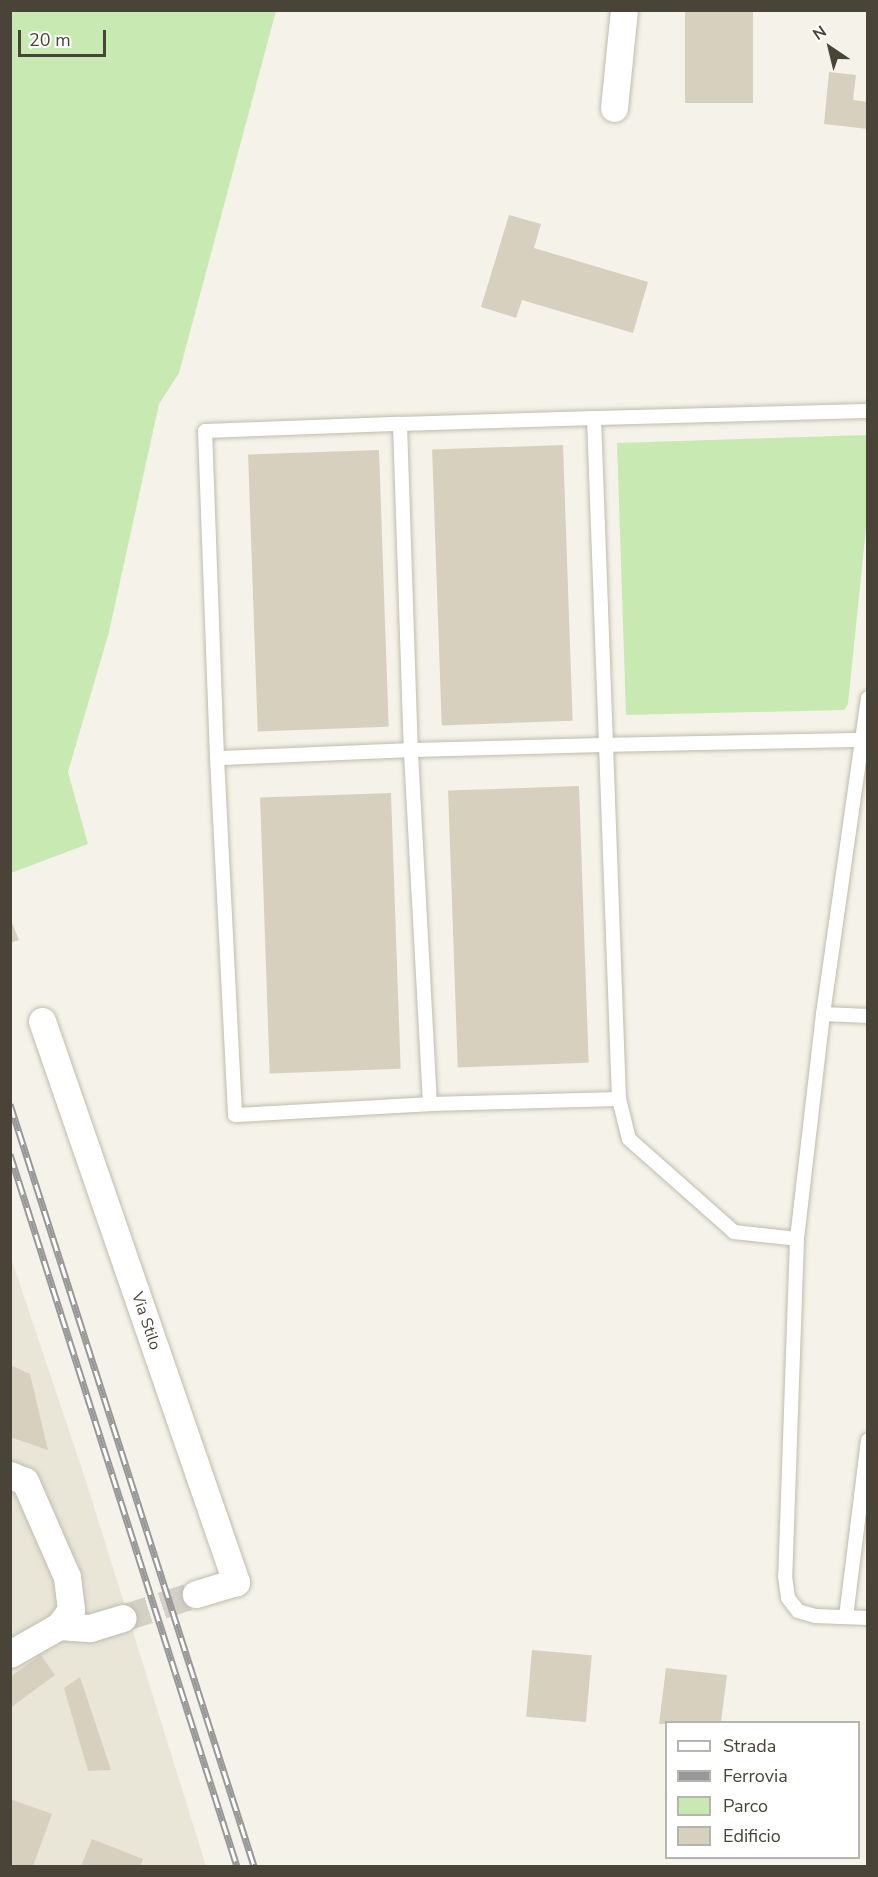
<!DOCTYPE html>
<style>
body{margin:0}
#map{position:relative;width:878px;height:1877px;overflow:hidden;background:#f5f3e9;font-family:"Nunito Sans",sans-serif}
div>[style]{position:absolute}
.residential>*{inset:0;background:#e9e5d7}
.green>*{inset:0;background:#c9e9b2}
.building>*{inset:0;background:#d7d0be;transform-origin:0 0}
.street-tunnel>*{height:27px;margin-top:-13.5px;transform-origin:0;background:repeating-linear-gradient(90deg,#d3d0c5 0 27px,transparent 0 41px)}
.roads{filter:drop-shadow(0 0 2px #c0bcac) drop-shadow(0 0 2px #c0bcac)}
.lane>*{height:14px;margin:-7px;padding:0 7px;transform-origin:7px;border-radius:7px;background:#fff}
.street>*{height:27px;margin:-13.5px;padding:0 13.5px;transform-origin:13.5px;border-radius:13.5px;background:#fff}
.rail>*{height:7px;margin-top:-3.5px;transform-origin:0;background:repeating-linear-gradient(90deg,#fff 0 14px,#989898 0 28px);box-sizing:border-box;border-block:2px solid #989898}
span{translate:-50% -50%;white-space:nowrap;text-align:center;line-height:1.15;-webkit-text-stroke:4.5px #fff;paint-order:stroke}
.street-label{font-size:16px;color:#494437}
.frame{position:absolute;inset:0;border:12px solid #494437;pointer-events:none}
.legend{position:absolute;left:665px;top:1721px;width:195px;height:138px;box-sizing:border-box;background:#fff;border:2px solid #b6b4af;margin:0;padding:8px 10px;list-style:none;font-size:18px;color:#494437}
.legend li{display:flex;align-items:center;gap:12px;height:30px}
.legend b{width:30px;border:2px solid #b6b4af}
.north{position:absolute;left:800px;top:18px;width:60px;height:60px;-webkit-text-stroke:4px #fff;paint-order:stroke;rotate:325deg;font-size:16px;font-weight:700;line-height:24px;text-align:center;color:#494437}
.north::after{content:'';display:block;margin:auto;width:21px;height:27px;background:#494437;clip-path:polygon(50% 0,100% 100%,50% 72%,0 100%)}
.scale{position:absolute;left:18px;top:30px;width:88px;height:27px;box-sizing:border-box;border:3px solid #494437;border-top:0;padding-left:8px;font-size:18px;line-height:21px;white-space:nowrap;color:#494437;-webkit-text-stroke:4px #fff;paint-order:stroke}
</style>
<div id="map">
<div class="residential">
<div style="clip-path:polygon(10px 1255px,85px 1478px,206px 1866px,11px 1866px)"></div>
</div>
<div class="green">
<div style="clip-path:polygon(11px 10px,276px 11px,179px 373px,159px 404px,109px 632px,68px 772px,88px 844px,11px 873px)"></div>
<div style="clip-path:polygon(867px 435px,867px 518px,848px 704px,844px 710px,626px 715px,617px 443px)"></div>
</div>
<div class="building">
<div style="left:685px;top:10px;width:68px;height:93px"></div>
<div style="clip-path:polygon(829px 72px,856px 75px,853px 100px,868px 102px,868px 129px,824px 124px)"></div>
<div style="clip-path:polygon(509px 215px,541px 224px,534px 248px,648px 282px,633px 333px,522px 300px,516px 318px,481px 307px)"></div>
<div style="left:563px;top:445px;width:276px;height:131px;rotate:88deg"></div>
<div style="left:379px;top:450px;width:277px;height:131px;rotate:88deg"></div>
<div style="left:579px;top:786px;width:277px;height:131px;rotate:88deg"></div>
<div style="left:391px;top:793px;width:276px;height:131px;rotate:88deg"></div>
<div style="clip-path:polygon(10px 918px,19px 940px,10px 943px)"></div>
<div style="clip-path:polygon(10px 1365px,30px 1374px,48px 1450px,10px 1437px)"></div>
<div style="left:532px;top:1650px;width:60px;height:67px;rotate:5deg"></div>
<div style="clip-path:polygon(41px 1655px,55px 1675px,10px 1708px,10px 1677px)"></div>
<div style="clip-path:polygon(666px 1668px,727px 1675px,721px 1722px,659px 1724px)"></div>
<div style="clip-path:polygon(80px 1677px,111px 1770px,88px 1771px,64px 1688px)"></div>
<div style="clip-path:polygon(10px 1799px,52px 1814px,33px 1866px,10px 1866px)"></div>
<div style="clip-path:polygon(92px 1839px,143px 1859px,140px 1866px,81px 1866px)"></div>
</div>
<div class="street-tunnel">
<div style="left:123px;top:1618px;width:77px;rotate:-18.2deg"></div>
</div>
<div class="roads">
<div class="lane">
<div style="left:400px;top:424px;width:326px;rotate:88.1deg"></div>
<div style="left:411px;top:750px;width:194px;rotate:177.6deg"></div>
<div style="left:217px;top:758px;width:327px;rotate:-92.1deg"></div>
<div style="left:205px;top:431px;width:195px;rotate:-2.1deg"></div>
<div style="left:400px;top:424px;width:194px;rotate:-1.8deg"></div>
<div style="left:862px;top:740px;width:256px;rotate:178.9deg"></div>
<div style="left:606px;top:745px;width:327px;rotate:-92.1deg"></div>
<div style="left:594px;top:418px;width:274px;rotate:-1.5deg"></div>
<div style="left:217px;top:758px;width:357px;rotate:87.1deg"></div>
<div style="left:235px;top:1115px;width:195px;rotate:-3.2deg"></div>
<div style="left:430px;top:1104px;width:355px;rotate:-93.1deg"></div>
<div style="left:411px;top:750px;width:195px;rotate:-1.5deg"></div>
<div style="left:606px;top:745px;width:354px;rotate:87.9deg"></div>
<div style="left:619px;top:1099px;width:189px;rotate:178.5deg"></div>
<div style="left:823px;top:1014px;width:319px;rotate:-81.9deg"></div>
<div style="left:868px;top:1016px;width:45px;rotate:-177.5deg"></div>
<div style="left:823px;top:1014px;width:226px;rotate:96.6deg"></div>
<div style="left:797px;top:1239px;width:337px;rotate:92deg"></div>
<div style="left:785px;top:1576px;width:22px;rotate:82deg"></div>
<div style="left:788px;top:1598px;width:16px;rotate:52deg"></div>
<div style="left:798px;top:1611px;width:18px;rotate:16deg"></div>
<div style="left:815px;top:1616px;width:53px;rotate:2.2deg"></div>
<div style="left:619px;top:1099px;width:41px;rotate:76deg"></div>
<div style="left:629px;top:1139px;width:140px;rotate:41.5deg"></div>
<div style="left:734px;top:1232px;width:63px;rotate:6.3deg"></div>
<div style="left:846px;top:1617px;width:178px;rotate:-82.9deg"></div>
</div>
<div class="street">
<div style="left:614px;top:108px;width:99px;rotate:-84.2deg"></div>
<div style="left:42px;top:1021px;width:594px;rotate:70.92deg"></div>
<div style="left:236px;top:1582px;width:42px;rotate:163.3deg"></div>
<div style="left:10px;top:1475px;width:16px;rotate:22deg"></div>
<div style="left:25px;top:1481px;width:105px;rotate:66.4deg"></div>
<div style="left:67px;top:1577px;width:33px;rotate:83deg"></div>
<div style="left:71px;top:1610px;width:20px;rotate:127deg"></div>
<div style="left:59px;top:1626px;width:56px;rotate:150.3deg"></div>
<div style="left:59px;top:1626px;width:31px;rotate:4deg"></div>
<div style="left:90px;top:1628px;width:34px;rotate:-17deg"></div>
</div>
</div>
<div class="rail">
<div style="left:10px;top:1104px;width:800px;rotate:72.24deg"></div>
<div style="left:10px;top:1154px;width:747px;rotate:72.32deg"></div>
</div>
<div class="street-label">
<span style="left:146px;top:1321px;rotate:71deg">Via Stilo</span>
</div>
<div class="frame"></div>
<ul class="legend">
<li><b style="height:8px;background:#fff"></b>Strada</li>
<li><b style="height:8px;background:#989898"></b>Ferrovia</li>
<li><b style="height:16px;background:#c9e9b2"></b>Parco</li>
<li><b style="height:16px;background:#d7d0be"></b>Edificio</li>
</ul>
<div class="north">N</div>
<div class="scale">20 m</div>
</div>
